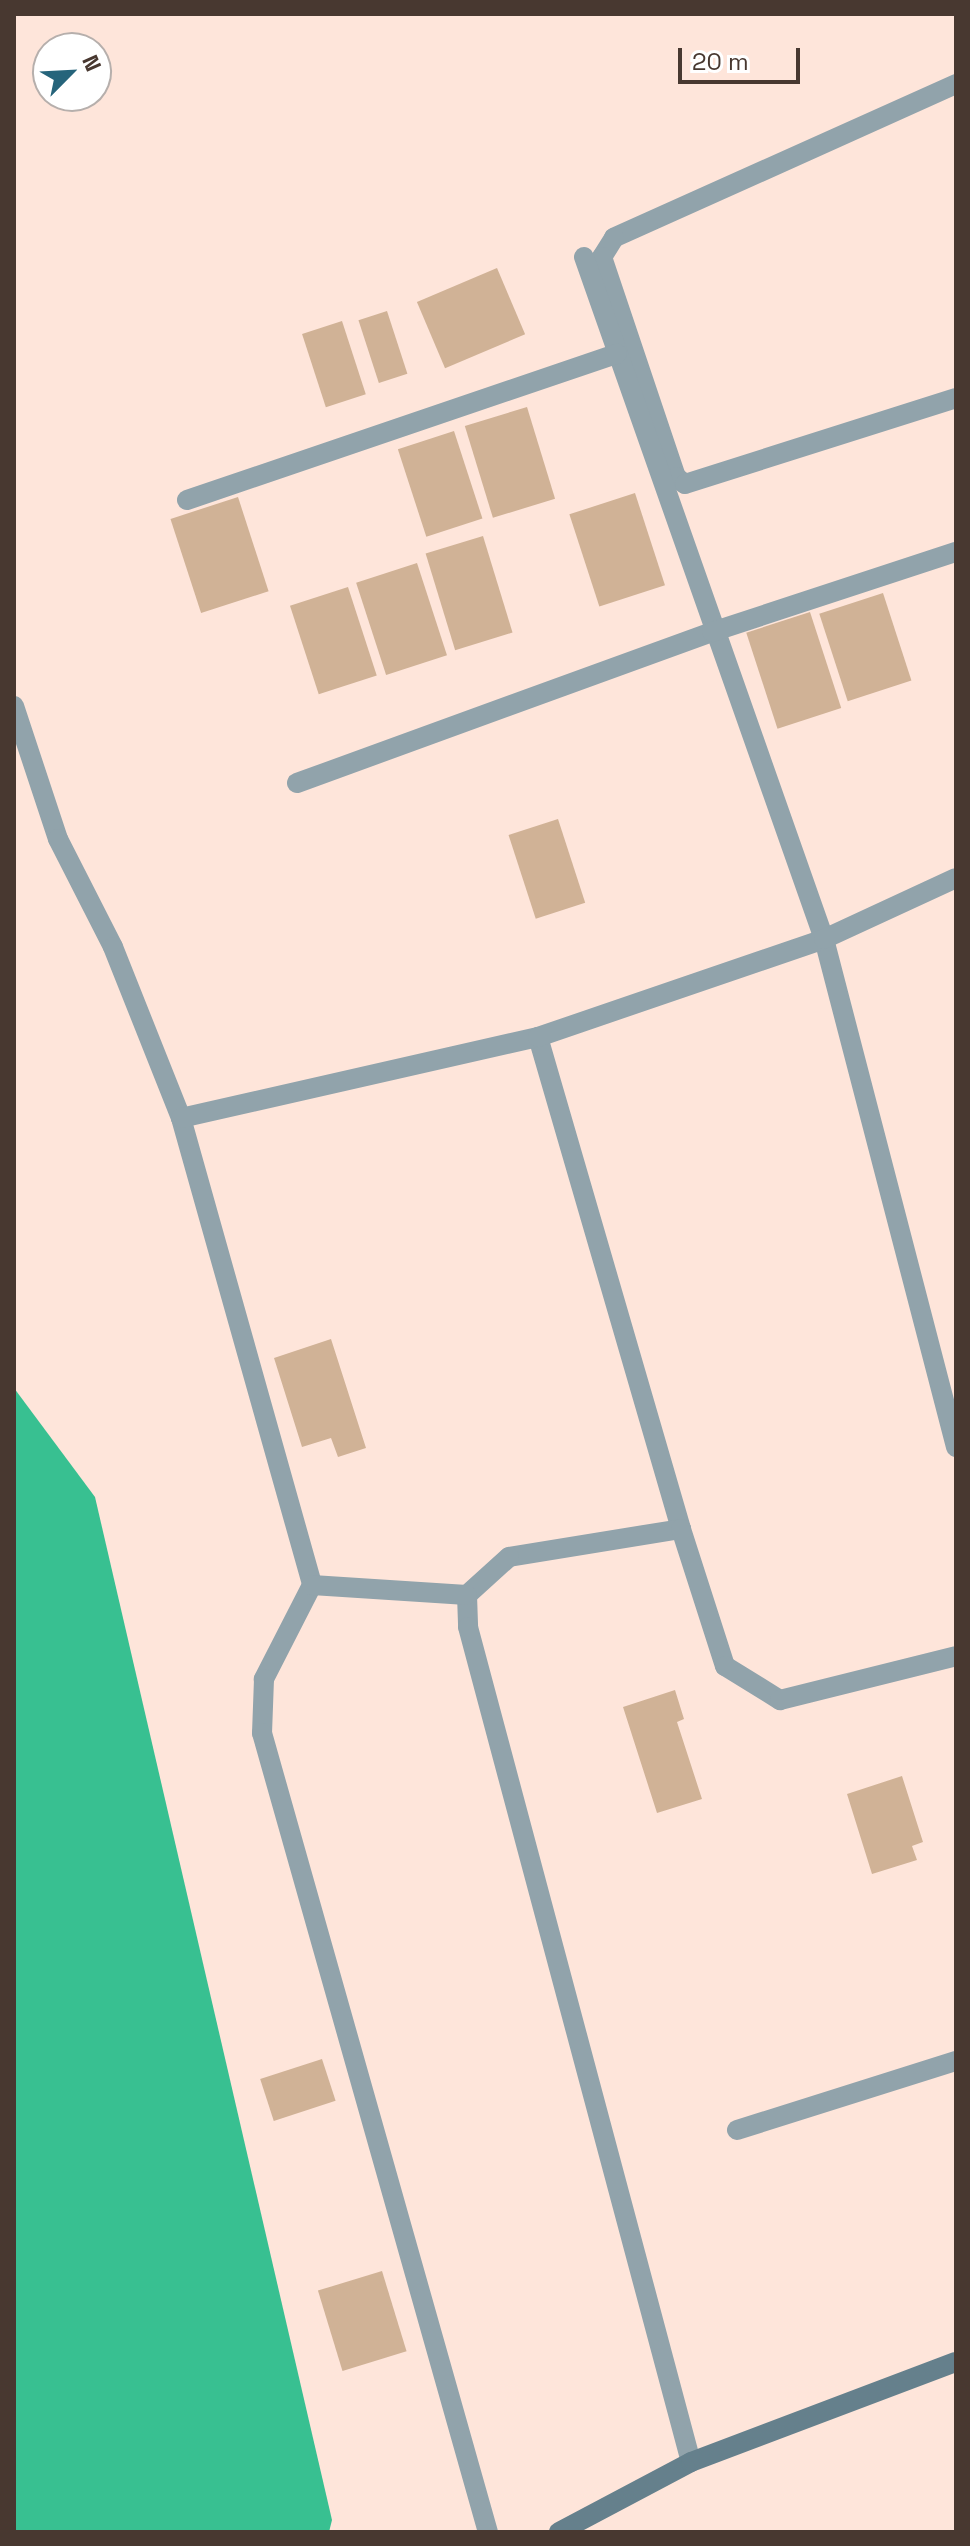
<!DOCTYPE html>
<style>
body{margin:0}
#map{position:relative;width:970px;height:2546px;overflow:hidden;background:#fee5da;font-family:"Space Grotesk",sans-serif}
div>[style]{position:absolute}
.water>*{inset:0;background:#38c091}
.building>*{inset:0;background:#d0b296;transform-origin:0 0}
.street>*{height:20px;margin:-10px;padding:0 10px;transform-origin:10px;border-radius:10px;background:#91a3ab}
.secondary>*{height:20px;margin:-10px;padding:0 10px;transform-origin:10px;border-radius:10px;background:#65808c}
span{translate:-50% -50%;white-space:nowrap;text-align:center;line-height:1.15;-webkit-text-stroke:8px #fff;paint-order:stroke}
.frame{position:absolute;inset:0;border:16px solid #483830;pointer-events:none}
.north{position:absolute;left:32px;top:32px;width:80px;height:80px;box-sizing:border-box;background:#fff;border:2px solid #b6afac;border-radius:50%;rotate:66deg;font-size:22px;font-weight:700;line-height:32px;text-align:center;color:#483830}
.north::after{content:'';display:block;margin:auto;width:28px;height:36px;background:#26647b;clip-path:polygon(50% 0,100% 100%,50% 72%,0 100%)}
.scale{position:absolute;left:678px;top:48px;width:122px;height:36px;box-sizing:border-box;border:4px solid #483830;border-top:0;padding-left:10px;font-size:24px;line-height:28px;white-space:nowrap;color:#483830;-webkit-text-stroke:6px #fff;paint-order:stroke}
</style>
<div id="map">
<div class="water">
<div style="clip-path:polygon(14px 1388px,95px 1497px,332px 2520px,329px 2532px,14px 2532px)"></div>
</div>
<div class="building">
<div style="left:497px;top:268px;width:72px;height:87px;rotate:67deg"></div>
<div style="left:387px;top:311px;width:66px;height:30px;rotate:72deg"></div>
<div style="left:342px;top:321px;width:77px;height:42px;rotate:72deg"></div>
<div style="left:527px;top:407px;width:96px;height:65px;rotate:73deg"></div>
<div style="left:454px;top:431px;width:92px;height:59px;rotate:72deg"></div>
<div style="left:635px;top:493px;width:97px;height:69px;rotate:72deg"></div>
<div style="left:238px;top:497px;width:99px;height:71px;rotate:72deg"></div>
<div style="left:483px;top:536px;width:101px;height:60px;rotate:73deg"></div>
<div style="left:417px;top:563px;width:97px;height:64px;rotate:72deg"></div>
<div style="left:348px;top:587px;width:93px;height:61px;rotate:72deg"></div>
<div style="left:883px;top:593px;width:92px;height:67px;rotate:72deg"></div>
<div style="left:810px;top:612px;width:101px;height:67px;rotate:72deg"></div>
<div style="left:558px;top:819px;width:88px;height:52px;rotate:72deg"></div>
<div style="clip-path:polygon(331px 1339px,366px 1448px,338px 1457px,331px 1438px,302px 1447px,274px 1358px)"></div>
<div style="clip-path:polygon(675px 1690px,684px 1719px,677px 1722px,702px 1799px,657px 1813px,623px 1707px)"></div>
<div style="clip-path:polygon(902px 1776px,923px 1842px,912px 1846px,917px 1860px,872px 1874px,847px 1794px)"></div>
<div style="left:322px;top:2059px;width:44px;height:65px;rotate:72deg"></div>
<div style="left:382px;top:2271px;width:84px;height:67px;rotate:73deg"></div>
</div>
<div class="street">
<div style="left:956px;top:84px;width:375px;rotate:155.8deg"></div>
<div style="left:614px;top:238px;width:22px;rotate:122deg"></div>
<div style="left:602px;top:257px;width:232px;rotate:71.4deg"></div>
<div style="left:676px;top:477px;width:11px;rotate:38deg"></div>
<div style="left:685px;top:484px;width:284px;rotate:-17.6deg"></div>
<div style="left:584px;top:257px;width:723px;rotate:70.61deg"></div>
<div style="left:824px;top:939px;width:525px;rotate:75.43deg"></div>
<div style="left:187px;top:500px;width:454px;rotate:-18.8deg"></div>
<div style="left:14px;top:706px;width:140px;rotate:71.7deg"></div>
<div style="left:58px;top:839px;width:121px;rotate:63deg"></div>
<div style="left:113px;top:947px;width:184px;rotate:68.3deg"></div>
<div style="left:181px;top:1118px;width:485px;rotate:74.3deg"></div>
<div style="left:312px;top:1585px;width:106px;rotate:117.1deg"></div>
<div style="left:264px;top:1679px;width:54px;rotate:92.1deg"></div>
<div style="left:262px;top:1733px;width:830px;rotate:74.21deg"></div>
<div style="left:297px;top:783px;width:442px;rotate:-20deg"></div>
<div style="left:712px;top:632px;width:257px;rotate:-18.2deg"></div>
<div style="left:538px;top:1037px;width:512px;rotate:73.79deg"></div>
<div style="left:681px;top:1529px;width:174px;rotate:170.8deg"></div>
<div style="left:509px;top:1557px;width:57px;rotate:137.9deg"></div>
<div style="left:467px;top:1595px;width:32px;rotate:88deg"></div>
<div style="left:468px;top:1627px;width:864px;rotate:75.05deg"></div>
<div style="left:181px;top:1118px;width:366px;rotate:-12.8deg"></div>
<div style="left:538px;top:1037px;width:302px;rotate:-18.9deg"></div>
<div style="left:824px;top:939px;width:145px;rotate:-24.8deg"></div>
<div style="left:681px;top:1529px;width:144px;rotate:72.2deg"></div>
<div style="left:725px;top:1666px;width:65px;rotate:31.7deg"></div>
<div style="left:780px;top:1700px;width:181px;rotate:-14deg"></div>
<div style="left:312px;top:1585px;width:155px;rotate:3.7deg"></div>
<div style="left:737px;top:2130px;width:230px;rotate:-17.5deg"></div>
</div>
<div class="secondary">
<div style="left:559px;top:2532px;width:149px;rotate:-27.9deg"></div>
<div style="left:691px;top:2462px;width:283px;rotate:-20.7deg"></div>
</div>
<div class="frame"></div>
<div class="north">N</div>
<div class="scale">20 m</div>
</div>
